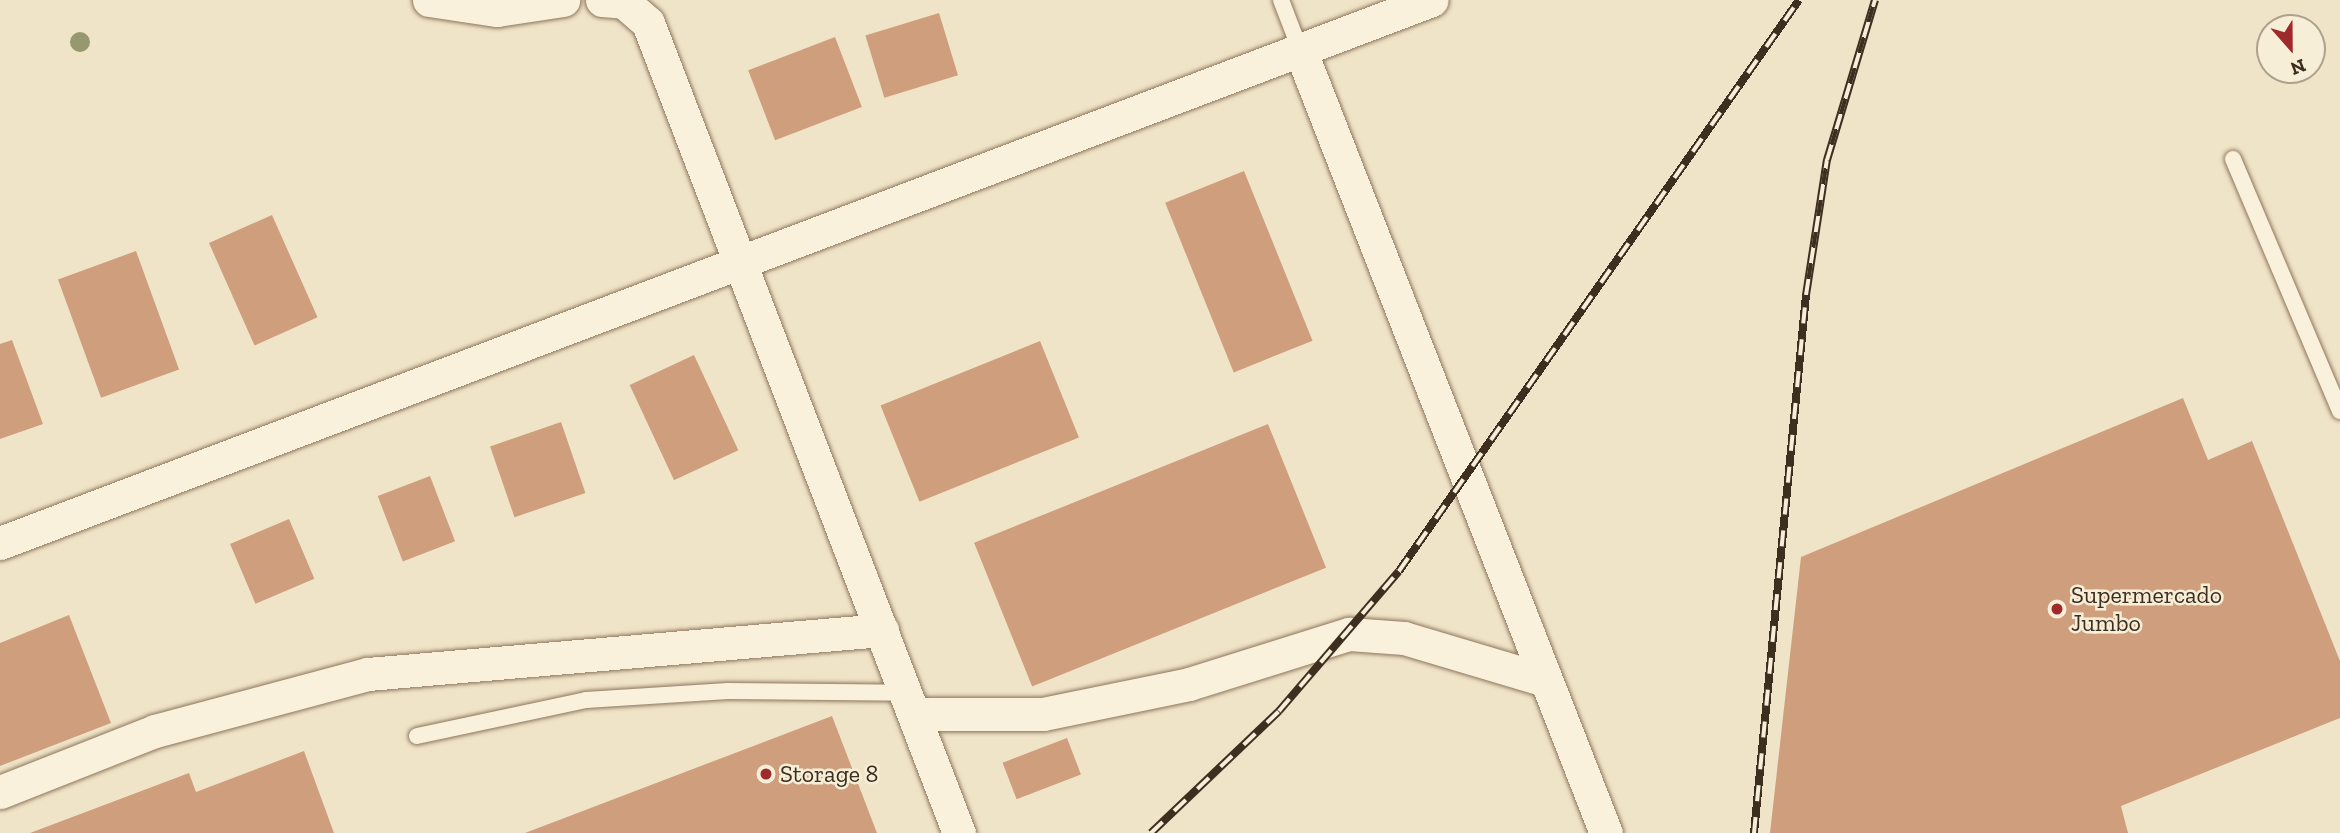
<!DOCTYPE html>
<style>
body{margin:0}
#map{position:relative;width:2340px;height:833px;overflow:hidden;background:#f0e4c8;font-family:"Zilla Slab",serif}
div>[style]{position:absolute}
.building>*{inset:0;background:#cf9f7d;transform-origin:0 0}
.roads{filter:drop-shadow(0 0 2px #8d765c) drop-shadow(0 0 2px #8d765c)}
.lane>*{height:16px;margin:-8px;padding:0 8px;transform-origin:8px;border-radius:8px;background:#faf1dc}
.street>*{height:33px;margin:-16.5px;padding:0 16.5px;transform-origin:16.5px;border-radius:16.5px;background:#faf1dc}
.rail>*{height:8px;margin-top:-4px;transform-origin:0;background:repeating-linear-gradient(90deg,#f7eed8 0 16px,#3d2e20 0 32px);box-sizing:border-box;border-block:2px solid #3d2e20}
.trees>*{width:20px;height:20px;margin:-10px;border-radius:50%;background:#96986f}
.dots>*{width:19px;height:19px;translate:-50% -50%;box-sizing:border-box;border:4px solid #f7eed8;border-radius:50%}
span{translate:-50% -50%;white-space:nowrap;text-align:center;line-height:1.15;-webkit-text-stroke:5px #f7eed8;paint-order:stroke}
.poi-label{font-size:24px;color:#3d2e20}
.left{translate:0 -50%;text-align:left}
.north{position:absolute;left:2256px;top:14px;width:70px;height:70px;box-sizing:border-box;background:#f7eed8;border:2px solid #ada18e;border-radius:50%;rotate:159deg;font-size:19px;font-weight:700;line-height:28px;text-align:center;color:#3d2e20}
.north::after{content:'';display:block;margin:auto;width:24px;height:32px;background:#9e2a2b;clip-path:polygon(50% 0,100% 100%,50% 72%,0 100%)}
</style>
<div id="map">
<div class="building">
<div style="left:939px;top:13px;width:65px;height:77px;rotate:73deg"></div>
<div style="left:835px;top:37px;width:75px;height:93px;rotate:69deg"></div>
<div style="left:1244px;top:171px;width:183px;height:85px;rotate:68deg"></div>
<div style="left:272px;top:215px;width:112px;height:69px;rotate:66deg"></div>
<div style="left:136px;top:251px;width:126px;height:83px;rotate:70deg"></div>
<div style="clip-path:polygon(12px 340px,43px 424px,0 439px,0 344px)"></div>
<div style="left:1040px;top:341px;width:104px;height:172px;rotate:68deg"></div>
<div style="left:694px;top:355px;width:105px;height:71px;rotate:65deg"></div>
<div style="clip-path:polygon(2183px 398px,2208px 460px,2252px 441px,2340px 661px,2340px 718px,2121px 806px,2128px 833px,1770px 833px,1801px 557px)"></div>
<div style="left:561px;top:422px;width:75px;height:75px;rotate:71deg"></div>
<div style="left:1268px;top:424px;width:155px;height:317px;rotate:68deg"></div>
<div style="left:430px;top:476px;width:70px;height:56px;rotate:69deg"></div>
<div style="left:289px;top:519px;width:65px;height:64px;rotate:67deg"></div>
<div style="clip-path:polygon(69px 615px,111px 723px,0 766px,0 643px)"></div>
<div style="clip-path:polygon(832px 716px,877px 833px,525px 833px)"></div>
<div style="left:1067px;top:738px;width:39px;height:69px;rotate:69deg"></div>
<div style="clip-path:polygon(304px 751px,334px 833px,30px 833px,189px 773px,196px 792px)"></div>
</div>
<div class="roads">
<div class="lane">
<div style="left:1281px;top:0;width:56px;rotate:69deg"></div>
<div style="left:2233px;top:159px;width:274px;rotate:67deg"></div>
<div style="left:417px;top:736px;width:173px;rotate:-12deg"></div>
<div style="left:586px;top:700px;width:142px;rotate:-3.6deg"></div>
<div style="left:728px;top:691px;width:179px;rotate:0.6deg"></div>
</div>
<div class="street">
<div style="left:429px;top:0;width:69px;rotate:8.4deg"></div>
<div style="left:497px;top:10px;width:67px;rotate:-8.6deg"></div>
<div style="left:602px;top:0;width:22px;rotate:5deg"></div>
<div style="left:624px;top:2px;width:32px;rotate:41deg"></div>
<div style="left:648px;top:23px;width:868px;rotate:69deg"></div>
<div style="left:1301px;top:52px;width:838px;rotate:68.67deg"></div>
<div style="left:0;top:543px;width:1531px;rotate:-20.77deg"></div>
<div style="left:915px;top:714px;width:128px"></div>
<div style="left:1043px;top:714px;width:149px;rotate:-11.6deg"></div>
<div style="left:1189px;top:684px;width:168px;rotate:-17.4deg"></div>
<div style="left:1349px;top:634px;width:55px;rotate:4.2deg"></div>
<div style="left:1404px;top:638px;width:147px;rotate:16.6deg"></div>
<div style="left:0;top:792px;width:167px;rotate:-21.5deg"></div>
<div style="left:155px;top:731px;width:220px;rotate:-15deg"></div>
<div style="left:368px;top:674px;width:516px;rotate:-4.89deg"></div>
</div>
</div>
<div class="rail">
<div style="left:1151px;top:833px;width:177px;rotate:-43.6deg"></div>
<div style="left:1279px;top:711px;width:184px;rotate:-49.4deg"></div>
<div style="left:1399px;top:571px;width:697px;rotate:-54.99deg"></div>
<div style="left:1754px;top:833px;width:541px;rotate:-84.48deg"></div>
<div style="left:1806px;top:295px;width:137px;rotate:-81.2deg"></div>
<div style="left:1827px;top:160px;width:167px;rotate:-73.3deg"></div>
</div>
<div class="trees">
<div style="left:80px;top:42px"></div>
</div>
<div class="dots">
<div style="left:2057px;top:609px;background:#9e2a2b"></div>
<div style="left:766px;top:774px;background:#9e2a2b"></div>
</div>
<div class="poi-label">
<span class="left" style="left:2071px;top:609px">Supermercado<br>Jumbo</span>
<span class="left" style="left:780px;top:774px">Storage 8</span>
</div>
<div class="north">N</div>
</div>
